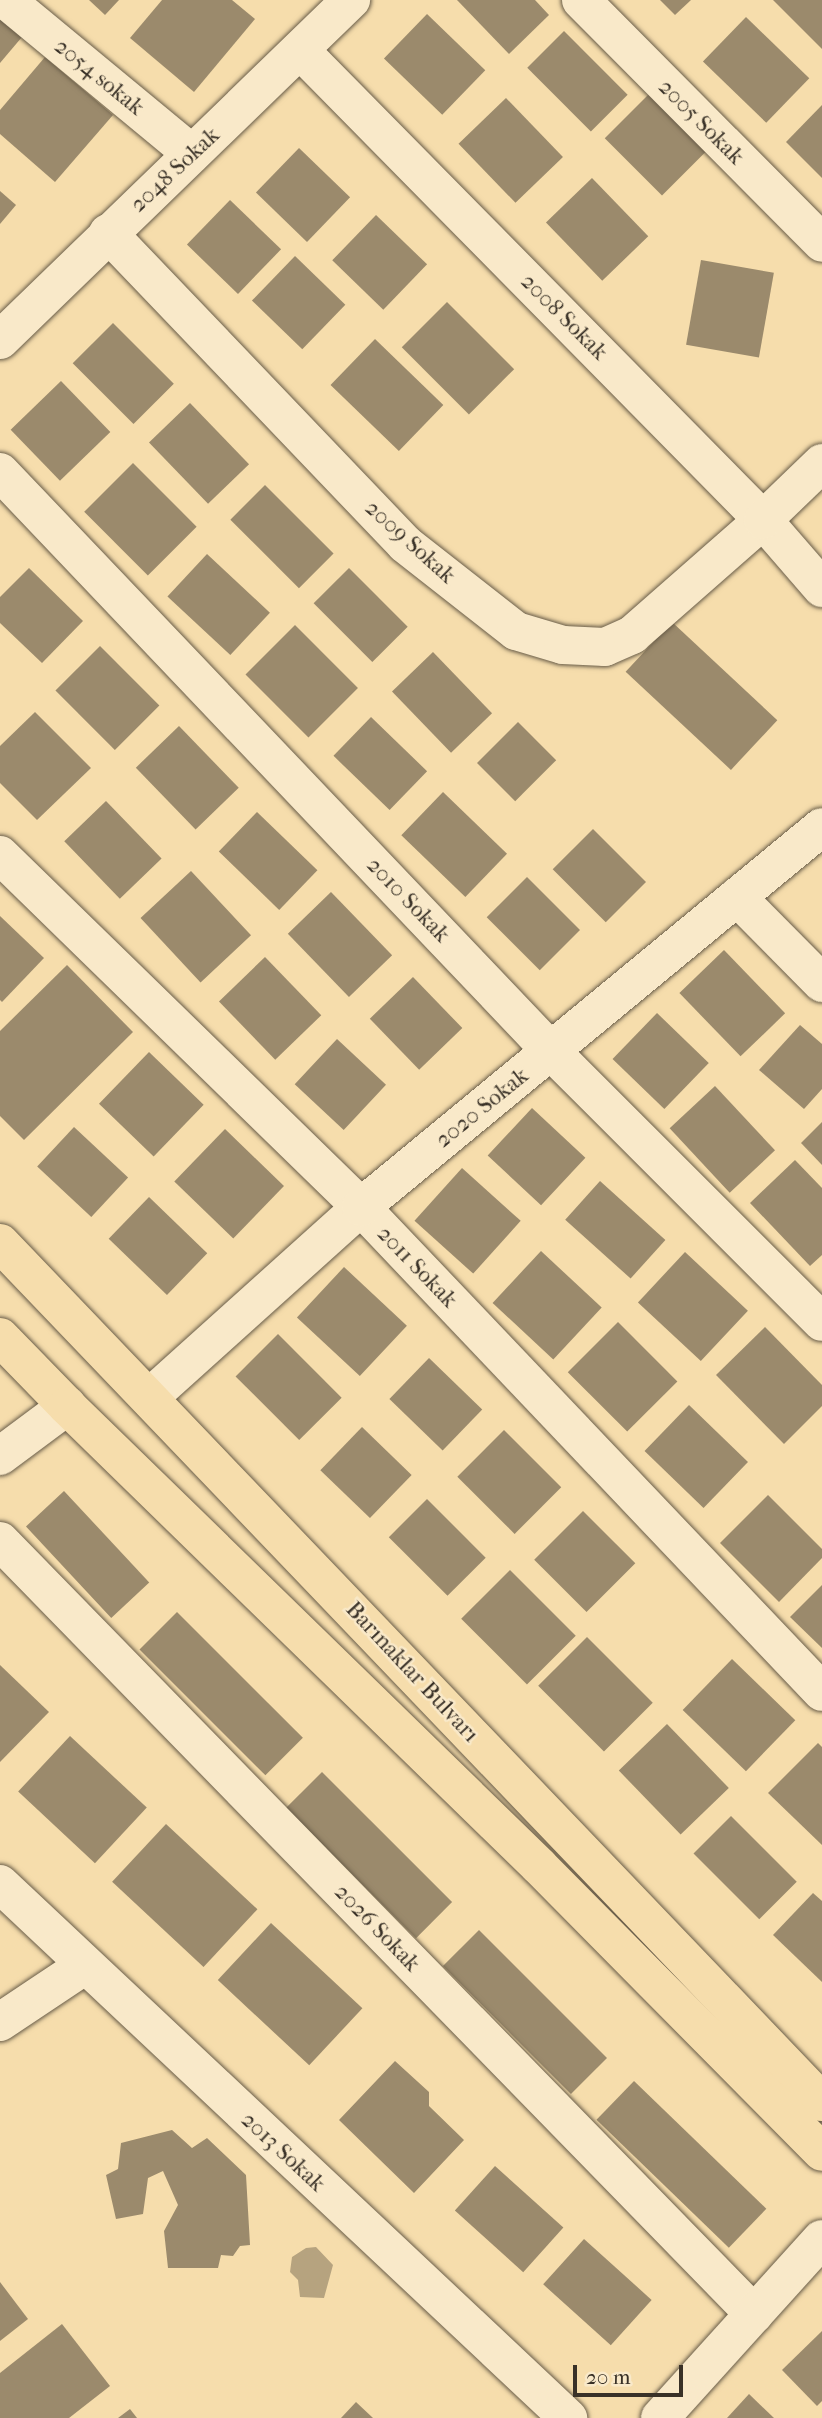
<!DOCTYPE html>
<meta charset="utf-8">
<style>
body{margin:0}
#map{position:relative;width:822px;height:2418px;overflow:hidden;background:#f6ddac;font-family:"IM FELL French Canon",serif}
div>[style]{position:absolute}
.water>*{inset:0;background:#b6a37f}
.building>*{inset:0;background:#9b8a6c;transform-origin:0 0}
.roads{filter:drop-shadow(0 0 2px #685c48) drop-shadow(0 0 2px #685c48)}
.minor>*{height:38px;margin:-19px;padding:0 19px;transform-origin:19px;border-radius:19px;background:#f9e9c9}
.major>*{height:38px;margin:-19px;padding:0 19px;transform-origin:19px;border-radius:19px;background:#f6ddac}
span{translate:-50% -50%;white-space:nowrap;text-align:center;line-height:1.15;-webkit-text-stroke:5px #f9e9c9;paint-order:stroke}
.street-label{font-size:23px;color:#393127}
.scale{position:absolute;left:573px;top:2365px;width:110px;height:32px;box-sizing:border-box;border:4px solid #393127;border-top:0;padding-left:9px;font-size:21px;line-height:24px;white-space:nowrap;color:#393127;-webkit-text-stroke:5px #f9e9c9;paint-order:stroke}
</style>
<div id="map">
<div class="water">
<div style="clip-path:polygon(316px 2247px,333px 2265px,324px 2298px,300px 2297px,298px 2280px,290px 2272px,292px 2257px,306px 2248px)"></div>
</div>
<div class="building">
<div style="clip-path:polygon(89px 0,119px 0,105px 15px)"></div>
<div style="clip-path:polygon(162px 0,232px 0,255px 19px,194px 92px,130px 38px)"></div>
<div style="clip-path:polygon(457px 0,535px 0,549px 15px,509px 54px)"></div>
<div style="clip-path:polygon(660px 0,691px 0,675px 15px)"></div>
<div style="clip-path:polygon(773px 0,822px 0,822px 49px)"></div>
<div style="left:427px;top:14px;width:81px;height:62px;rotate:44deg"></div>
<div style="left:746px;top:17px;width:88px;height:62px;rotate:44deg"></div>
<div style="clip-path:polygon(0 19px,22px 37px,0 63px)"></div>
<div style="left:564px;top:31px;width:90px;height:52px;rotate:45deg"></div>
<div style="clip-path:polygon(45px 57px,113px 115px,55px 182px,0 134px,0 110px)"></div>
<div style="left:650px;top:93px;width:81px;height:64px;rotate:45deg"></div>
<div style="left:506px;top:98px;width:82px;height:66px;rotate:46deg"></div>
<div style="clip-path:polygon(822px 105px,822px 178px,786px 142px)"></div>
<div style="left:299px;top:148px;width:71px;height:62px;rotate:44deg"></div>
<div style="left:592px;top:178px;width:81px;height:64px;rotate:46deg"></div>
<div style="clip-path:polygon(0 191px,16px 205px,0 224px)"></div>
<div style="left:230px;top:200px;width:71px;height:62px;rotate:44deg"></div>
<div style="left:376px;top:215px;width:71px;height:63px;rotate:44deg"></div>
<div style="left:295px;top:256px;width:70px;height:62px;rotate:44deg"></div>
<div style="left:701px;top:260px;width:74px;height:86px;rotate:10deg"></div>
<div style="left:447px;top:302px;width:95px;height:64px;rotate:45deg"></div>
<div style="left:113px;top:323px;width:86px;height:57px;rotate:45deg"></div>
<div style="left:375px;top:339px;width:95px;height:64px;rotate:44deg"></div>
<div style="left:61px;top:381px;width:71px;height:70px;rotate:46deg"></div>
<div style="left:190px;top:403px;width:85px;height:57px;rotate:46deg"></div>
<div style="left:133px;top:463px;width:90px;height:69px;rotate:45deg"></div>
<div style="left:265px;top:485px;width:97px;height:49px;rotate:45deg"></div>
<div style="left:207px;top:554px;width:86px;height:58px;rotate:43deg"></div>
<div style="clip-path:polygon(29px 568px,83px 621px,42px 663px,0 623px,0 597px)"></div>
<div style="left:349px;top:568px;width:83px;height:50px;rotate:45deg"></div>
<div style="left:672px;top:622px;width:144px;height:68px;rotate:43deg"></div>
<div style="left:295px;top:625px;width:89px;height:70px;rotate:45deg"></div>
<div style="left:100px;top:646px;width:84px;height:63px;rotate:45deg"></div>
<div style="left:433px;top:652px;width:85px;height:57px;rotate:46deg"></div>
<div style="clip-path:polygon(35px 712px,91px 768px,37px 820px,0 783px,0 746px)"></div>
<div style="left:371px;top:717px;width:78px;height:54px;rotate:44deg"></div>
<div style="left:518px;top:722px;width:54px;height:58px;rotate:45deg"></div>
<div style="left:179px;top:726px;width:86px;height:60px;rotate:46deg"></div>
<div style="left:443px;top:792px;width:89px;height:60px;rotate:44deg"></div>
<div style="left:106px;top:801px;width:80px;height:58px;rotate:46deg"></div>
<div style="left:257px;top:812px;width:84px;height:55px;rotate:44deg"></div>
<div style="left:593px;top:829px;width:75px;height:57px;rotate:45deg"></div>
<div style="left:191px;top:871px;width:88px;height:69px;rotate:47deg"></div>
<div style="left:527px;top:877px;width:75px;height:57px;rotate:45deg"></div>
<div style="left:331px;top:892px;width:88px;height:60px;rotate:46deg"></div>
<div style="clip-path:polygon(0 916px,44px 958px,2px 1002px,0 1000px)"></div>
<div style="left:724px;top:950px;width:88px;height:62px;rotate:46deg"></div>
<div style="left:265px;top:957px;width:81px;height:64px;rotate:46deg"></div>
<div style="clip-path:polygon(67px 965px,133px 1032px,24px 1140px,0 1116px,0 1031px)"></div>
<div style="left:413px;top:977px;width:71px;height:60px;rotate:46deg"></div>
<div style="left:657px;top:1013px;width:72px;height:64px;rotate:44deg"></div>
<div style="clip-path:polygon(800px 1025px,822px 1044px,822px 1089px,804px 1109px,759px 1070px)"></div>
<div style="left:337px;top:1039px;width:67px;height:62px;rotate:43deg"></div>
<div style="left:149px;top:1052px;width:76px;height:72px;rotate:44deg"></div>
<div style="left:715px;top:1086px;width:88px;height:62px;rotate:47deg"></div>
<div style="left:532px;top:1108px;width:73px;height:65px;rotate:43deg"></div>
<div style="clip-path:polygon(822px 1122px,822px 1165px,801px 1143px)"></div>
<div style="left:74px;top:1127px;width:74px;height:54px;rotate:43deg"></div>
<div style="left:225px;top:1129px;width:82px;height:73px;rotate:44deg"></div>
<div style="clip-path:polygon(795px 1160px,822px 1188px,822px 1255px,810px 1266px,750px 1203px)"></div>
<div style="left:462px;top:1168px;width:79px;height:71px;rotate:42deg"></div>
<div style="left:600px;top:1181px;width:88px;height:52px;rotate:42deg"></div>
<div style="left:149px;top:1197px;width:81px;height:58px;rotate:44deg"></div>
<div style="left:541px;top:1251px;width:83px;height:71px;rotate:43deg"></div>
<div style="left:685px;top:1252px;width:86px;height:69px;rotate:43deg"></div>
<div style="left:344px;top:1267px;width:86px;height:69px;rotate:43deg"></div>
<div style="left:618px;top:1322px;width:84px;height:71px;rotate:45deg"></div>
<div style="clip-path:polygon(765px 1327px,822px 1385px,822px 1406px,784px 1444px,716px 1375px)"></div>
<div style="left:278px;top:1334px;width:90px;height:60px;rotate:45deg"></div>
<div style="left:429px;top:1358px;width:74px;height:57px;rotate:44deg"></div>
<div style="left:689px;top:1405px;width:82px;height:64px;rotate:44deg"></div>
<div style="left:362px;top:1427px;width:69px;height:60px;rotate:44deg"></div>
<div style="left:504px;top:1430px;width:81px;height:66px;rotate:45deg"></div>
<div style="left:64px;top:1491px;width:125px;height:52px;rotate:47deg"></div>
<div style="clip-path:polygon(768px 1495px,822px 1549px,822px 1558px,779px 1602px,720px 1543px)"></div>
<div style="left:427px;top:1499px;width:83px;height:54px;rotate:45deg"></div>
<div style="left:583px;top:1511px;width:74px;height:69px;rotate:45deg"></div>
<div style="left:510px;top:1570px;width:93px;height:69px;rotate:45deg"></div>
<div style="clip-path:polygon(822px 1585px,822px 1648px,790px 1617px)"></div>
<div style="left:177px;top:1612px;width:178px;height:53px;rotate:45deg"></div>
<div style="left:587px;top:1637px;width:93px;height:69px;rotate:45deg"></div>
<div style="left:732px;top:1659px;width:88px;height:71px;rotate:44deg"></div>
<div style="clip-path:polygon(0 1665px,49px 1712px,0 1762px)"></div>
<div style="left:667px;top:1724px;width:89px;height:67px;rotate:46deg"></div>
<div style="left:70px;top:1736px;width:105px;height:76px;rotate:43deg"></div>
<div style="clip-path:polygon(818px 1743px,822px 1747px,822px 1845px,768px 1793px)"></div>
<div style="left:322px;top:1772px;width:184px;height:51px;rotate:45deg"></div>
<div style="left:731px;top:1816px;width:93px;height:53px;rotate:45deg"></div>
<div style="left:166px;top:1824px;width:125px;height:79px;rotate:43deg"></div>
<div style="clip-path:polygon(813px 1893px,822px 1901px,822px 1982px,773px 1935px)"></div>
<div style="left:271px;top:1923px;width:125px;height:78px;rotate:43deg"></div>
<div style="left:479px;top:1930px;width:181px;height:51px;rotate:45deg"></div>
<div style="clip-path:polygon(395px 2061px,429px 2092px,429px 2106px,464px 2140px,414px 2193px,339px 2120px)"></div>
<div style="left:634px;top:2081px;width:184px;height:54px;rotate:44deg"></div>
<div style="clip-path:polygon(172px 2130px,192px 2148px,207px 2138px,246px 2175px,250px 2245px,240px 2246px,233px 2256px,221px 2255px,218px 2268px,168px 2268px,164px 2231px,178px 2205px,163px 2171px,148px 2178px,143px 2214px,116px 2219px,106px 2175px,118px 2169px,121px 2143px)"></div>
<div style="left:495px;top:2166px;width:92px;height:60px;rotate:42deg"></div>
<div style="left:584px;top:2239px;width:91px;height:61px;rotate:42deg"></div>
<div style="clip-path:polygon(0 2282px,28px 2319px,0 2341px)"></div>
<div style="clip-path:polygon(62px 2324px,110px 2386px,69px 2418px,0 2418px,0 2373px)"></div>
<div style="clip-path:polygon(822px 2331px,822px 2401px,817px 2406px,782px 2370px)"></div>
<div style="clip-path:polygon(749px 2394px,774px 2418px,727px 2418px)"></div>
<div style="clip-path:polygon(356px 2402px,373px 2418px,341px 2418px)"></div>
<div style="clip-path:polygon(130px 2409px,137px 2418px,118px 2418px)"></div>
</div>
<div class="roads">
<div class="minor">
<div style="left:6px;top:0;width:241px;rotate:39.6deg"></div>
<div style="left:581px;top:0;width:342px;rotate:45.2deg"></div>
<div style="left:300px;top:50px;width:660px;rotate:45.43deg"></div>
<div style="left:763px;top:520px;width:90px;rotate:49.1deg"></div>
<div style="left:108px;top:233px;width:430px;rotate:46.3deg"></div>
<div style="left:405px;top:544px;width:141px;rotate:38.1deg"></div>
<div style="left:516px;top:631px;width:49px;rotate:16.6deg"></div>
<div style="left:563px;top:645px;width:42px;rotate:2.7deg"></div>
<div style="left:605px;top:647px;width:30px;rotate:-24deg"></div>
<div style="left:632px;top:635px;width:174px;rotate:-41.3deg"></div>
<div style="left:763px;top:520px;width:82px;rotate:-44deg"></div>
<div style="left:0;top:340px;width:489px;rotate:-44.1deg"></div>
<div style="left:0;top:472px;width:799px;rotate:46.42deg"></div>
<div style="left:551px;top:1051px;width:383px;rotate:45deg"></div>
<div style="left:0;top:855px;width:504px;rotate:44.28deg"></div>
<div style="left:361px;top:1207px;width:669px;rotate:46.45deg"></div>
<div style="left:737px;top:897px;width:121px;rotate:45.3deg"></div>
<div style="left:150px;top:1397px;width:284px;rotate:-42deg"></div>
<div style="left:361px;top:1207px;width:597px;rotate:-39.5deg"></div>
<div style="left:0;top:1456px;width:84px;rotate:-36.7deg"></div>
<div style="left:0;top:1541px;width:1080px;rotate:45.71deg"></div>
<div style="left:0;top:1884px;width:780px;rotate:43.23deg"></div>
<div style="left:0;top:2022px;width:101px;rotate:-33.7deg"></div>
<div style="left:660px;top:2418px;width:241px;rotate:-47.9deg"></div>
</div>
<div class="major">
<div style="left:0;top:1243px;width:1189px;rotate:46.26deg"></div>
<div style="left:0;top:1337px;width:96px;rotate:45.8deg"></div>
<div style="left:67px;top:1406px;width:659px;rotate:44.26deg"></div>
<div style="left:539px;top:1866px;width:402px;rotate:45.3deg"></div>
</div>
</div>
<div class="street-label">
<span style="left:99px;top:77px;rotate:39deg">2054 sokak</span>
<span style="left:701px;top:122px;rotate:45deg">2005 Sokak</span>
<span style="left:175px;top:170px;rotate:-43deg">2048 Sokak</span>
<span style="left:564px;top:317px;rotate:45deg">2008 Sokak</span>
<span style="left:410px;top:542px;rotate:42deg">2009 Sokak</span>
<span style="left:408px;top:900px;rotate:46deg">2010 Sokak</span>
<span style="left:482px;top:1108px;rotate:-39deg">2020 Sokak</span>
<span style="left:417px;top:1267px;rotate:46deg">2011 Sokak</span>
<span style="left:412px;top:1672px;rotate:47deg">Barınaklar Bulvarı</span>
<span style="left:377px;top:1928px;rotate:46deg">2026 Sokak</span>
<span style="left:283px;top:2152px;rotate:43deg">2013 Sokak</span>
</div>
<div class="scale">20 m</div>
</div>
